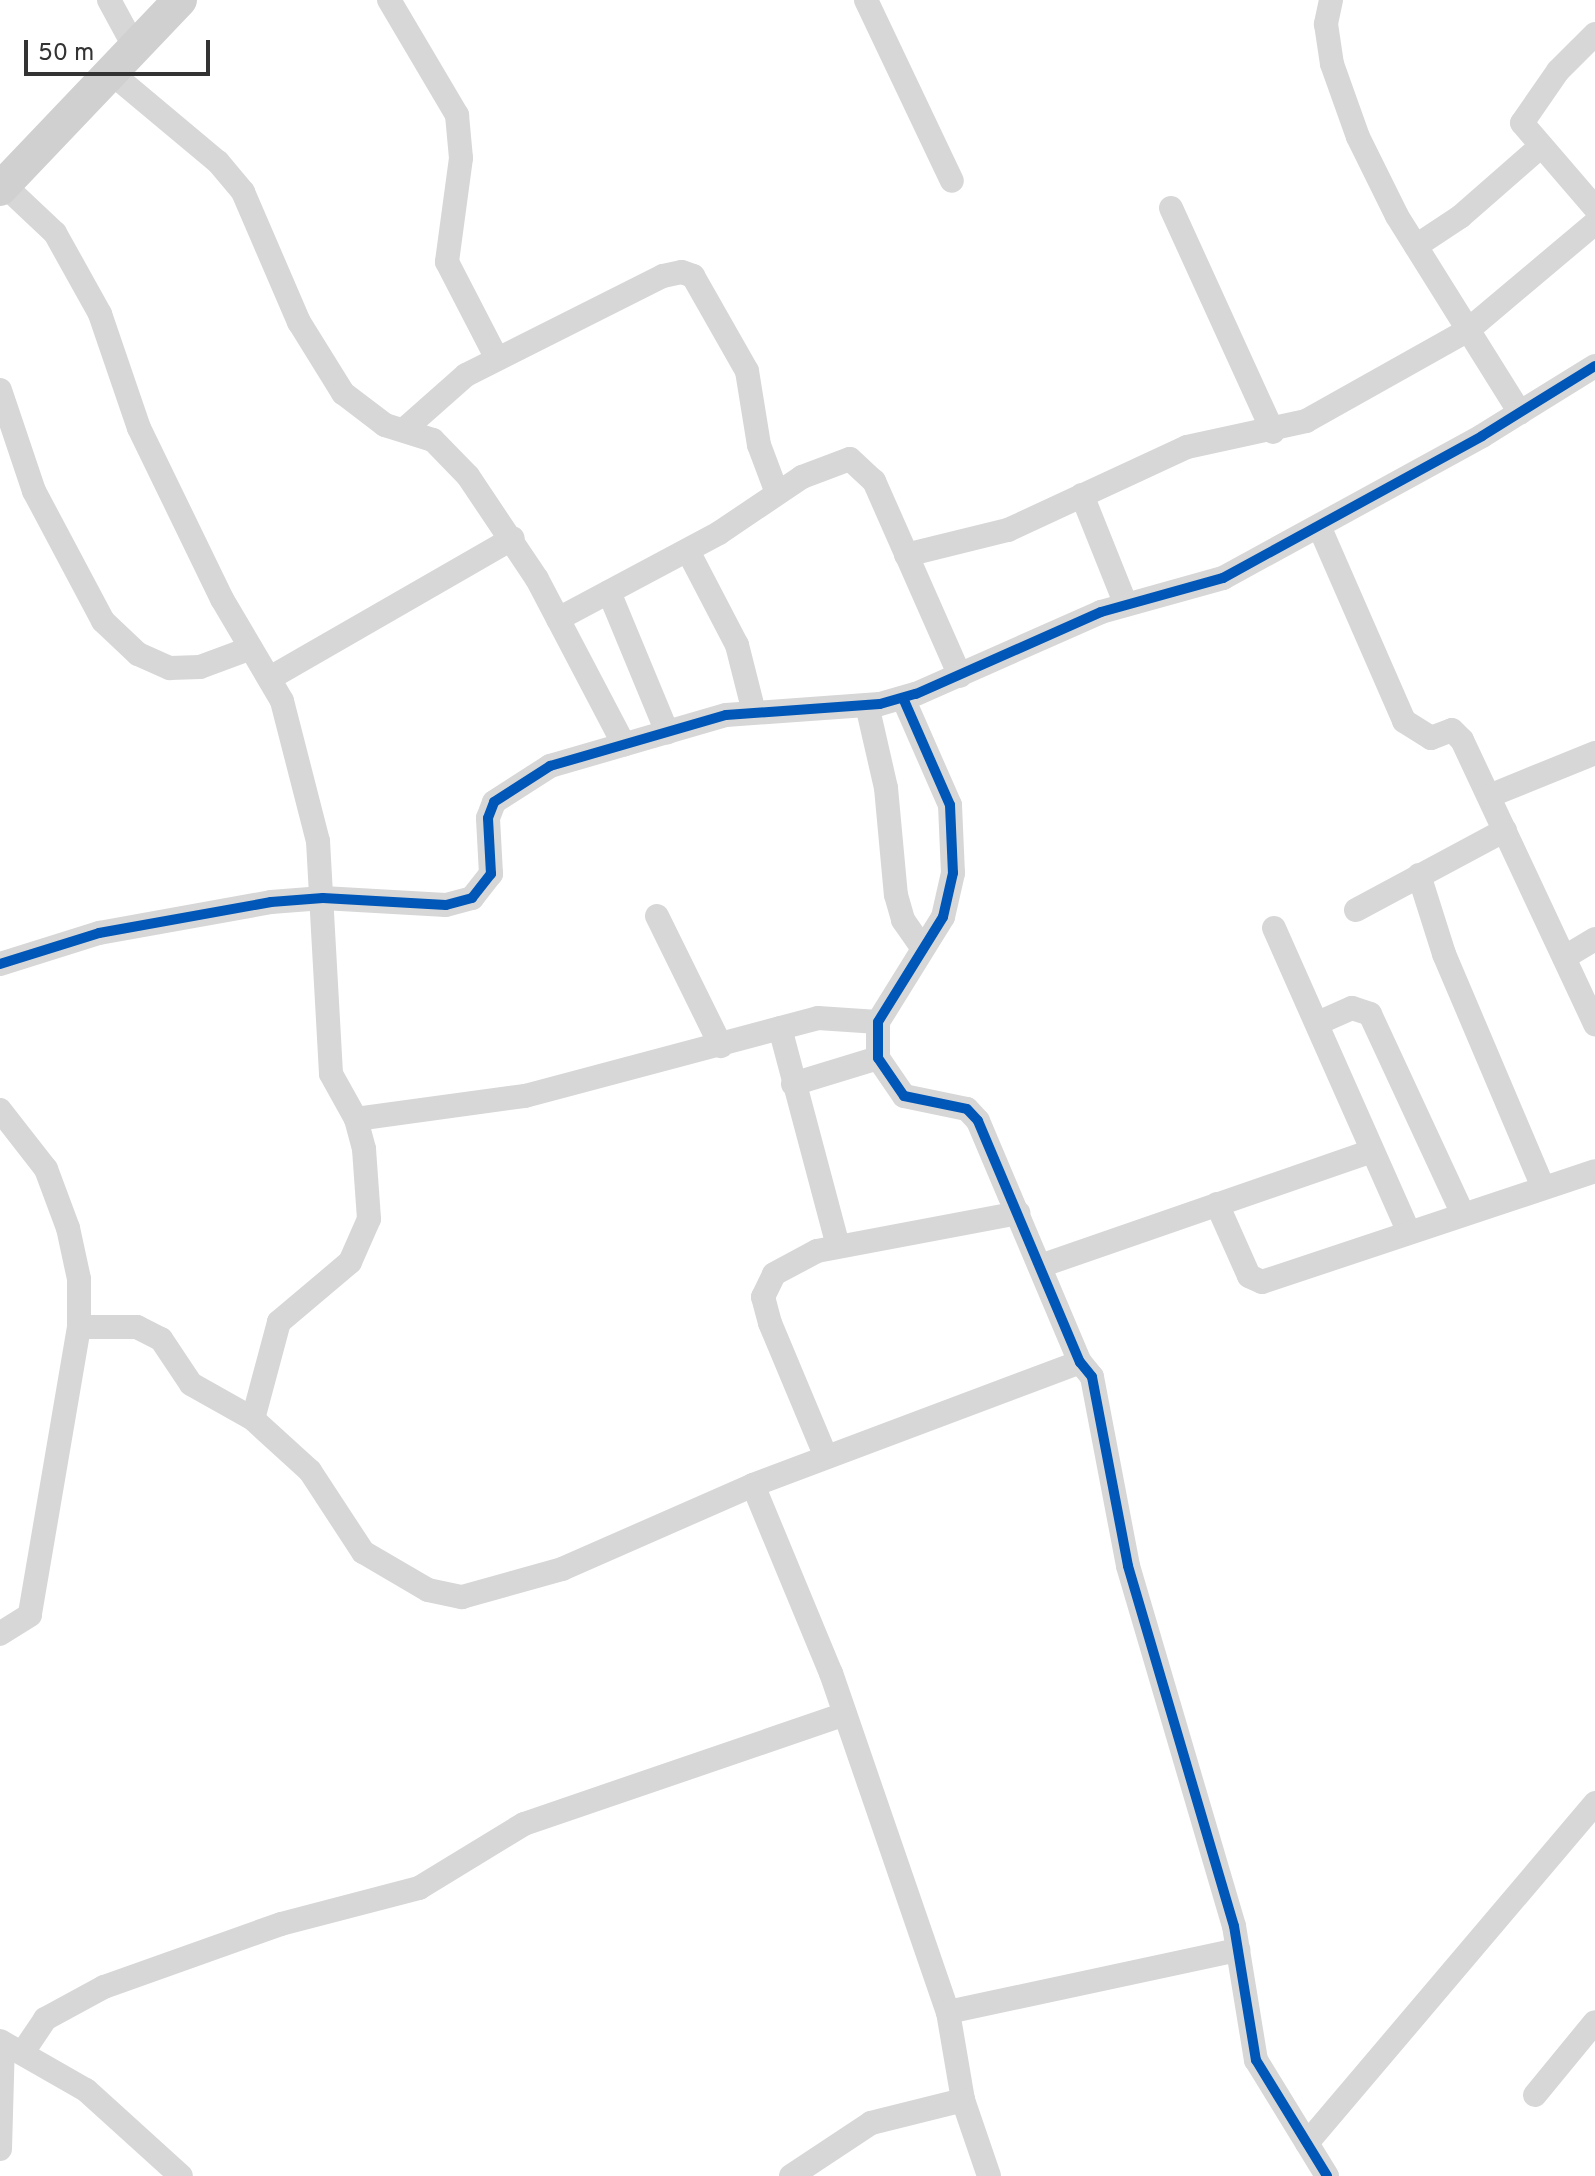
<!DOCTYPE html>
<style>
body{margin:0}
#map{position:relative;width:1595px;height:2176px;overflow:hidden;background:#fff;font-family:Overpass,sans-serif}
div>[style]{position:absolute}
.minor>*{height:24px;margin:-12px;padding:0 12px;transform-origin:12px;border-radius:12px;background:#d7d7d7}
.secondary>*{height:34px;margin:-17px;padding:0 17px;transform-origin:17px;border-radius:17px;background:#d0d0d0}
.cycleway>*{height:10px;margin:-5px;padding:0 5px;transform-origin:5px;border-radius:5px;background:#0057b8}
span{translate:-50% -50%;white-space:nowrap;text-align:center;line-height:1.15;-webkit-text-stroke:8px #fff;paint-order:stroke}
.scale{position:absolute;left:24px;top:40px;width:186px;height:36px;box-sizing:border-box;border:4px solid #333;border-top:0;padding-left:10px;font-size:24px;line-height:28px;white-space:nowrap;color:#333;-webkit-text-stroke:6px #fff;paint-order:stroke}
</style>
<div id="map">
<div class="minor">
<div style="left:109px;top:0;width:52px;rotate:61.5deg"></div>
<div style="left:389px;top:0;width:134px;rotate:59.4deg"></div>
<div style="left:457px;top:115px;width:43px;rotate:84.7deg"></div>
<div style="left:461px;top:158px;width:105px;rotate:97.7deg"></div>
<div style="left:447px;top:262px;width:109px;rotate:62.7deg"></div>
<div style="left:866px;top:0;width:200px;rotate:64.6deg"></div>
<div style="left:1331px;top:0;width:25px;rotate:102deg"></div>
<div style="left:1326px;top:24px;width:40px;rotate:81.5deg"></div>
<div style="left:1332px;top:64px;width:77px;rotate:70.4deg"></div>
<div style="left:1358px;top:137px;width:88px;rotate:63.7deg"></div>
<div style="left:1397px;top:216px;width:232px;rotate:58deg"></div>
<div style="left:1595px;top:34px;width:52px;rotate:135deg"></div>
<div style="left:1558px;top:71px;width:63px;rotate:124.7deg"></div>
<div style="left:1522px;top:123px;width:112px;rotate:49.3deg"></div>
<div style="left:109px;top:71px;width:142px;rotate:39.9deg"></div>
<div style="left:218px;top:162px;width:39px;rotate:50deg"></div>
<div style="left:243px;top:192px;width:142px;rotate:66.7deg"></div>
<div style="left:299px;top:322px;width:84px;rotate:58.2deg"></div>
<div style="left:343px;top:393px;width:53px;rotate:37.3deg"></div>
<div style="left:385px;top:425px;width:50px;rotate:17.4deg"></div>
<div style="left:433px;top:440px;width:50px;rotate:45.8deg"></div>
<div style="left:468px;top:476px;width:124px;rotate:56.2deg"></div>
<div style="left:537px;top:579px;width:187px;rotate:62.3deg"></div>
<div style="left:4px;top:185px;width:70px;rotate:43.3deg"></div>
<div style="left:55px;top:233px;width:93px;rotate:60.9deg"></div>
<div style="left:100px;top:314px;width:120px;rotate:71.1deg"></div>
<div style="left:139px;top:428px;width:190px;rotate:64.1deg"></div>
<div style="left:222px;top:599px;width:118px;rotate:59.5deg"></div>
<div style="left:282px;top:701px;width:145px;rotate:75.6deg"></div>
<div style="left:318px;top:841px;width:233px;rotate:86.8deg"></div>
<div style="left:331px;top:1074px;width:51px;rotate:60.9deg"></div>
<div style="left:356px;top:1119px;width:31px;rotate:75deg"></div>
<div style="left:364px;top:1149px;width:70px;rotate:85.9deg"></div>
<div style="left:369px;top:1219px;width:47px;rotate:113.8deg"></div>
<div style="left:350px;top:1262px;width:93px;rotate:139.8deg"></div>
<div style="left:279px;top:1322px;width:100px;rotate:105deg"></div>
<div style="left:1171px;top:208px;width:246px;rotate:65.5deg"></div>
<div style="left:1416px;top:246px;width:53px;rotate:-33.4deg"></div>
<div style="left:1460px;top:217px;width:108px;rotate:-41.2deg"></div>
<div style="left:0;top:390px;width:107px;rotate:71.4deg"></div>
<div style="left:34px;top:491px;width:147px;rotate:62deg"></div>
<div style="left:103px;top:621px;width:48px;rotate:43.3deg"></div>
<div style="left:138px;top:654px;width:35px;rotate:24deg"></div>
<div style="left:170px;top:668px;width:30px;rotate:-2deg"></div>
<div style="left:200px;top:667px;width:54px;rotate:-20.4deg"></div>
<div style="left:406px;top:428px;width:80px;rotate:-41.5deg"></div>
<div style="left:466px;top:375px;width:220px;rotate:-26.7deg"></div>
<div style="left:663px;top:276px;width:19px;rotate:-12deg"></div>
<div style="left:682px;top:272px;width:12px;rotate:20deg"></div>
<div style="left:693px;top:276px;width:109px;rotate:60.4deg"></div>
<div style="left:747px;top:371px;width:75px;rotate:80.8deg"></div>
<div style="left:759px;top:445px;width:51px;rotate:69.4deg"></div>
<div style="left:1082px;top:495px;width:118px;rotate:68.2deg"></div>
<div style="left:1319px;top:526px;width:213px;rotate:66.4deg"></div>
<div style="left:1404px;top:721px;width:32px;rotate:32deg"></div>
<div style="left:1431px;top:738px;width:22px;rotate:-21deg"></div>
<div style="left:1452px;top:730px;width:14px;rotate:45deg"></div>
<div style="left:1462px;top:740px;width:314px;rotate:64.9deg"></div>
<div style="left:688px;top:551px;width:106px;rotate:62.5deg"></div>
<div style="left:737px;top:645px;width:69px;rotate:75.8deg"></div>
<div style="left:906px;top:555px;width:105px;rotate:-13.8deg"></div>
<div style="left:1008px;top:530px;width:197px;rotate:-24.9deg"></div>
<div style="left:1187px;top:447px;width:122px;rotate:-12.3deg"></div>
<div style="left:1306px;top:421px;width:186px;rotate:-29.3deg"></div>
<div style="left:1468px;top:330px;width:166px;rotate:-40.1deg"></div>
<div style="left:609px;top:592px;width:152px;rotate:67.5deg"></div>
<div style="left:558px;top:619px;width:183px;rotate:-28.1deg"></div>
<div style="left:719px;top:533px;width:100px;rotate:-34deg"></div>
<div style="left:802px;top:477px;width:51px;rotate:-20.6deg"></div>
<div style="left:850px;top:459px;width:33px;rotate:43deg"></div>
<div style="left:874px;top:481px;width:213px;rotate:66.2deg"></div>
<div style="left:270px;top:678px;width:280px;rotate:-29.9deg"></div>
<div style="left:903px;top:698px;width:117px;rotate:66.3deg"></div>
<div style="left:950px;top:805px;width:68px;rotate:87.5deg"></div>
<div style="left:953px;top:873px;width:45px;rotate:102.8deg"></div>
<div style="left:943px;top:917px;width:123px;rotate:121.8deg"></div>
<div style="left:878px;top:1022px;width:36px;rotate:90deg"></div>
<div style="left:878px;top:1058px;width:46px;rotate:55.6deg"></div>
<div style="left:904px;top:1096px;width:64px;rotate:11.7deg"></div>
<div style="left:967px;top:1109px;width:16px;rotate:47deg"></div>
<div style="left:978px;top:1121px;width:262px;rotate:67.1deg"></div>
<div style="left:1080px;top:1362px;width:19px;rotate:51deg"></div>
<div style="left:1092px;top:1377px;width:192px;rotate:79.2deg"></div>
<div style="left:1128px;top:1566px;width:375px;rotate:73.6deg"></div>
<div style="left:1234px;top:1926px;width:136px;rotate:80.7deg"></div>
<div style="left:1256px;top:2060px;width:136px;rotate:58.5deg"></div>
<div style="left:867px;top:705px;width:85px;rotate:77.1deg"></div>
<div style="left:886px;top:788px;width:107px;rotate:84.7deg"></div>
<div style="left:896px;top:895px;width:26px;rotate:74deg"></div>
<div style="left:903px;top:920px;width:33px;rotate:55deg"></div>
<div style="left:1489px;top:796px;width:114px;rotate:-22.1deg"></div>
<div style="left:1419px;top:875px;width:83px;rotate:72.4deg"></div>
<div style="left:1444px;top:954px;width:253px;rotate:67deg"></div>
<div style="left:1356px;top:910px;width:169px;rotate:-28.2deg"></div>
<div style="left:657px;top:916px;width:145px;rotate:63.8deg"></div>
<div style="left:1274px;top:928px;width:333px;rotate:66.1deg"></div>
<div style="left:1565px;top:957px;width:35px;rotate:-31deg"></div>
<div style="left:0;top:964px;width:104px;rotate:-17.4deg"></div>
<div style="left:99px;top:933px;width:175px;rotate:-10.2deg"></div>
<div style="left:271px;top:902px;width:52px;rotate:-4.4deg"></div>
<div style="left:323px;top:898px;width:123px;rotate:3.3deg"></div>
<div style="left:446px;top:905px;width:27px;rotate:-15deg"></div>
<div style="left:472px;top:898px;width:31px;rotate:-52deg"></div>
<div style="left:491px;top:874px;width:56px;rotate:-93.1deg"></div>
<div style="left:488px;top:818px;width:17px;rotate:-69deg"></div>
<div style="left:494px;top:802px;width:67px;rotate:-32.7deg"></div>
<div style="left:550px;top:766px;width:183px;rotate:-16.2deg"></div>
<div style="left:726px;top:715px;width:154px;rotate:-4.1deg"></div>
<div style="left:880px;top:704px;width:37px;rotate:-16deg"></div>
<div style="left:916px;top:694px;width:202px;rotate:-23.9deg"></div>
<div style="left:1101px;top:612px;width:127px;rotate:-15.6deg"></div>
<div style="left:1223px;top:578px;width:295px;rotate:-28.7deg"></div>
<div style="left:1482px;top:436px;width:133px;rotate:-31.8deg"></div>
<div style="left:1318px;top:1023px;width:37px;rotate:-24deg"></div>
<div style="left:1352px;top:1008px;width:19px;rotate:18deg"></div>
<div style="left:1370px;top:1014px;width:221px;rotate:65.1deg"></div>
<div style="left:780px;top:1028px;width:226px;rotate:75.1deg"></div>
<div style="left:793px;top:1084px;width:89px;rotate:-17deg"></div>
<div style="left:0;top:1110px;width:75px;rotate:52.1deg"></div>
<div style="left:46px;top:1169px;width:63px;rotate:69.6deg"></div>
<div style="left:68px;top:1228px;width:52px;rotate:77.8deg"></div>
<div style="left:79px;top:1279px;width:48px;rotate:90deg"></div>
<div style="left:79px;top:1327px;width:292px;rotate:99.7deg"></div>
<div style="left:30px;top:1615px;width:36px;rotate:148deg"></div>
<div style="left:356px;top:1119px;width:171px;rotate:-7.8deg"></div>
<div style="left:525px;top:1096px;width:303px;rotate:-14.9deg"></div>
<div style="left:818px;top:1018px;width:60px;rotate:3.8deg"></div>
<div style="left:1217px;top:1204px;width:79px;rotate:66deg"></div>
<div style="left:1249px;top:1276px;width:14px;rotate:25deg"></div>
<div style="left:1262px;top:1282px;width:351px;rotate:-18.4deg"></div>
<div style="left:1040px;top:1266px;width:351px;rotate:-19.1deg"></div>
<div style="left:79px;top:1327px;width:58px"></div>
<div style="left:137px;top:1327px;width:27px;rotate:27deg"></div>
<div style="left:161px;top:1339px;width:54px;rotate:56.3deg"></div>
<div style="left:191px;top:1384px;width:71px;rotate:29.4deg"></div>
<div style="left:253px;top:1419px;width:77px;rotate:42.4deg"></div>
<div style="left:310px;top:1471px;width:97px;rotate:56.8deg"></div>
<div style="left:363px;top:1552px;width:75px;rotate:30.3deg"></div>
<div style="left:428px;top:1590px;width:35px;rotate:12deg"></div>
<div style="left:462px;top:1597px;width:104px;rotate:-15.6deg"></div>
<div style="left:562px;top:1569px;width:209px;rotate:-23.7deg"></div>
<div style="left:753px;top:1485px;width:349px;rotate:-20.6deg"></div>
<div style="left:826px;top:1457px;width:145px;rotate:-112.7deg"></div>
<div style="left:770px;top:1323px;width:27px;rotate:-105deg"></div>
<div style="left:763px;top:1297px;width:25px;rotate:-64deg"></div>
<div style="left:774px;top:1274px;width:49px;rotate:-28.1deg"></div>
<div style="left:817px;top:1251px;width:205px;rotate:-10.7deg"></div>
<div style="left:753px;top:1485px;width:204px;rotate:67.5deg"></div>
<div style="left:831px;top:1673px;width:359px;rotate:71deg"></div>
<div style="left:948px;top:2012px;width:89px;rotate:80.3deg"></div>
<div style="left:963px;top:2100px;width:80px;rotate:71.1deg"></div>
<div style="left:948px;top:2012px;width:297px;rotate:-12.1deg"></div>
<div style="left:0;top:2041px;width:99px;rotate:29.7deg"></div>
<div style="left:86px;top:2090px;width:128px;rotate:42.2deg"></div>
<div style="left:23px;top:2052px;width:40px;rotate:-56deg"></div>
<div style="left:45px;top:2019px;width:67px;rotate:-28.5deg"></div>
<div style="left:104px;top:1987px;width:188px;rotate:-19.6deg"></div>
<div style="left:281px;top:1924px;width:143px;rotate:-14.6deg"></div>
<div style="left:419px;top:1888px;width:123px;rotate:-31.4deg"></div>
<div style="left:524px;top:1824px;width:339px;rotate:-18.9deg"></div>
<div style="left:1535px;top:2095px;width:94px;rotate:-50.6deg"></div>
<div style="left:1307px;top:2143px;width:446px;rotate:-49.7deg"></div>
<div style="left:0;top:2149px;width:106px;rotate:-88.4deg"></div>
<div style="left:791px;top:2176px;width:96px;rotate:-33.5deg"></div>
<div style="left:871px;top:2123px;width:95px;rotate:-14deg"></div>
</div>
<div class="secondary">
<div style="left:0;top:189px;width:261px;rotate:-46.4deg"></div>
</div>
<div class="cycleway">
<div style="left:903px;top:698px;width:117px;rotate:66.3deg"></div>
<div style="left:950px;top:805px;width:68px;rotate:87.5deg"></div>
<div style="left:953px;top:873px;width:45px;rotate:102.8deg"></div>
<div style="left:943px;top:917px;width:123px;rotate:121.8deg"></div>
<div style="left:878px;top:1022px;width:36px;rotate:90deg"></div>
<div style="left:878px;top:1058px;width:46px;rotate:55.6deg"></div>
<div style="left:904px;top:1096px;width:64px;rotate:11.7deg"></div>
<div style="left:967px;top:1109px;width:16px;rotate:47deg"></div>
<div style="left:978px;top:1121px;width:262px;rotate:67.1deg"></div>
<div style="left:1080px;top:1362px;width:19px;rotate:51deg"></div>
<div style="left:1092px;top:1377px;width:192px;rotate:79.2deg"></div>
<div style="left:1128px;top:1566px;width:375px;rotate:73.6deg"></div>
<div style="left:1234px;top:1926px;width:136px;rotate:80.7deg"></div>
<div style="left:1256px;top:2060px;width:136px;rotate:58.5deg"></div>
<div style="left:0;top:964px;width:104px;rotate:-17.4deg"></div>
<div style="left:99px;top:933px;width:175px;rotate:-10.2deg"></div>
<div style="left:271px;top:902px;width:52px;rotate:-4.4deg"></div>
<div style="left:323px;top:898px;width:123px;rotate:3.3deg"></div>
<div style="left:446px;top:905px;width:27px;rotate:-15deg"></div>
<div style="left:472px;top:898px;width:31px;rotate:-52deg"></div>
<div style="left:491px;top:874px;width:56px;rotate:-93.1deg"></div>
<div style="left:488px;top:818px;width:17px;rotate:-69deg"></div>
<div style="left:494px;top:802px;width:67px;rotate:-32.7deg"></div>
<div style="left:550px;top:766px;width:183px;rotate:-16.2deg"></div>
<div style="left:726px;top:715px;width:154px;rotate:-4.1deg"></div>
<div style="left:880px;top:704px;width:37px;rotate:-16deg"></div>
<div style="left:916px;top:694px;width:202px;rotate:-23.9deg"></div>
<div style="left:1101px;top:612px;width:127px;rotate:-15.6deg"></div>
<div style="left:1223px;top:578px;width:295px;rotate:-28.7deg"></div>
<div style="left:1482px;top:436px;width:133px;rotate:-31.8deg"></div>
</div>
<div class="scale">50 m</div>
</div>
